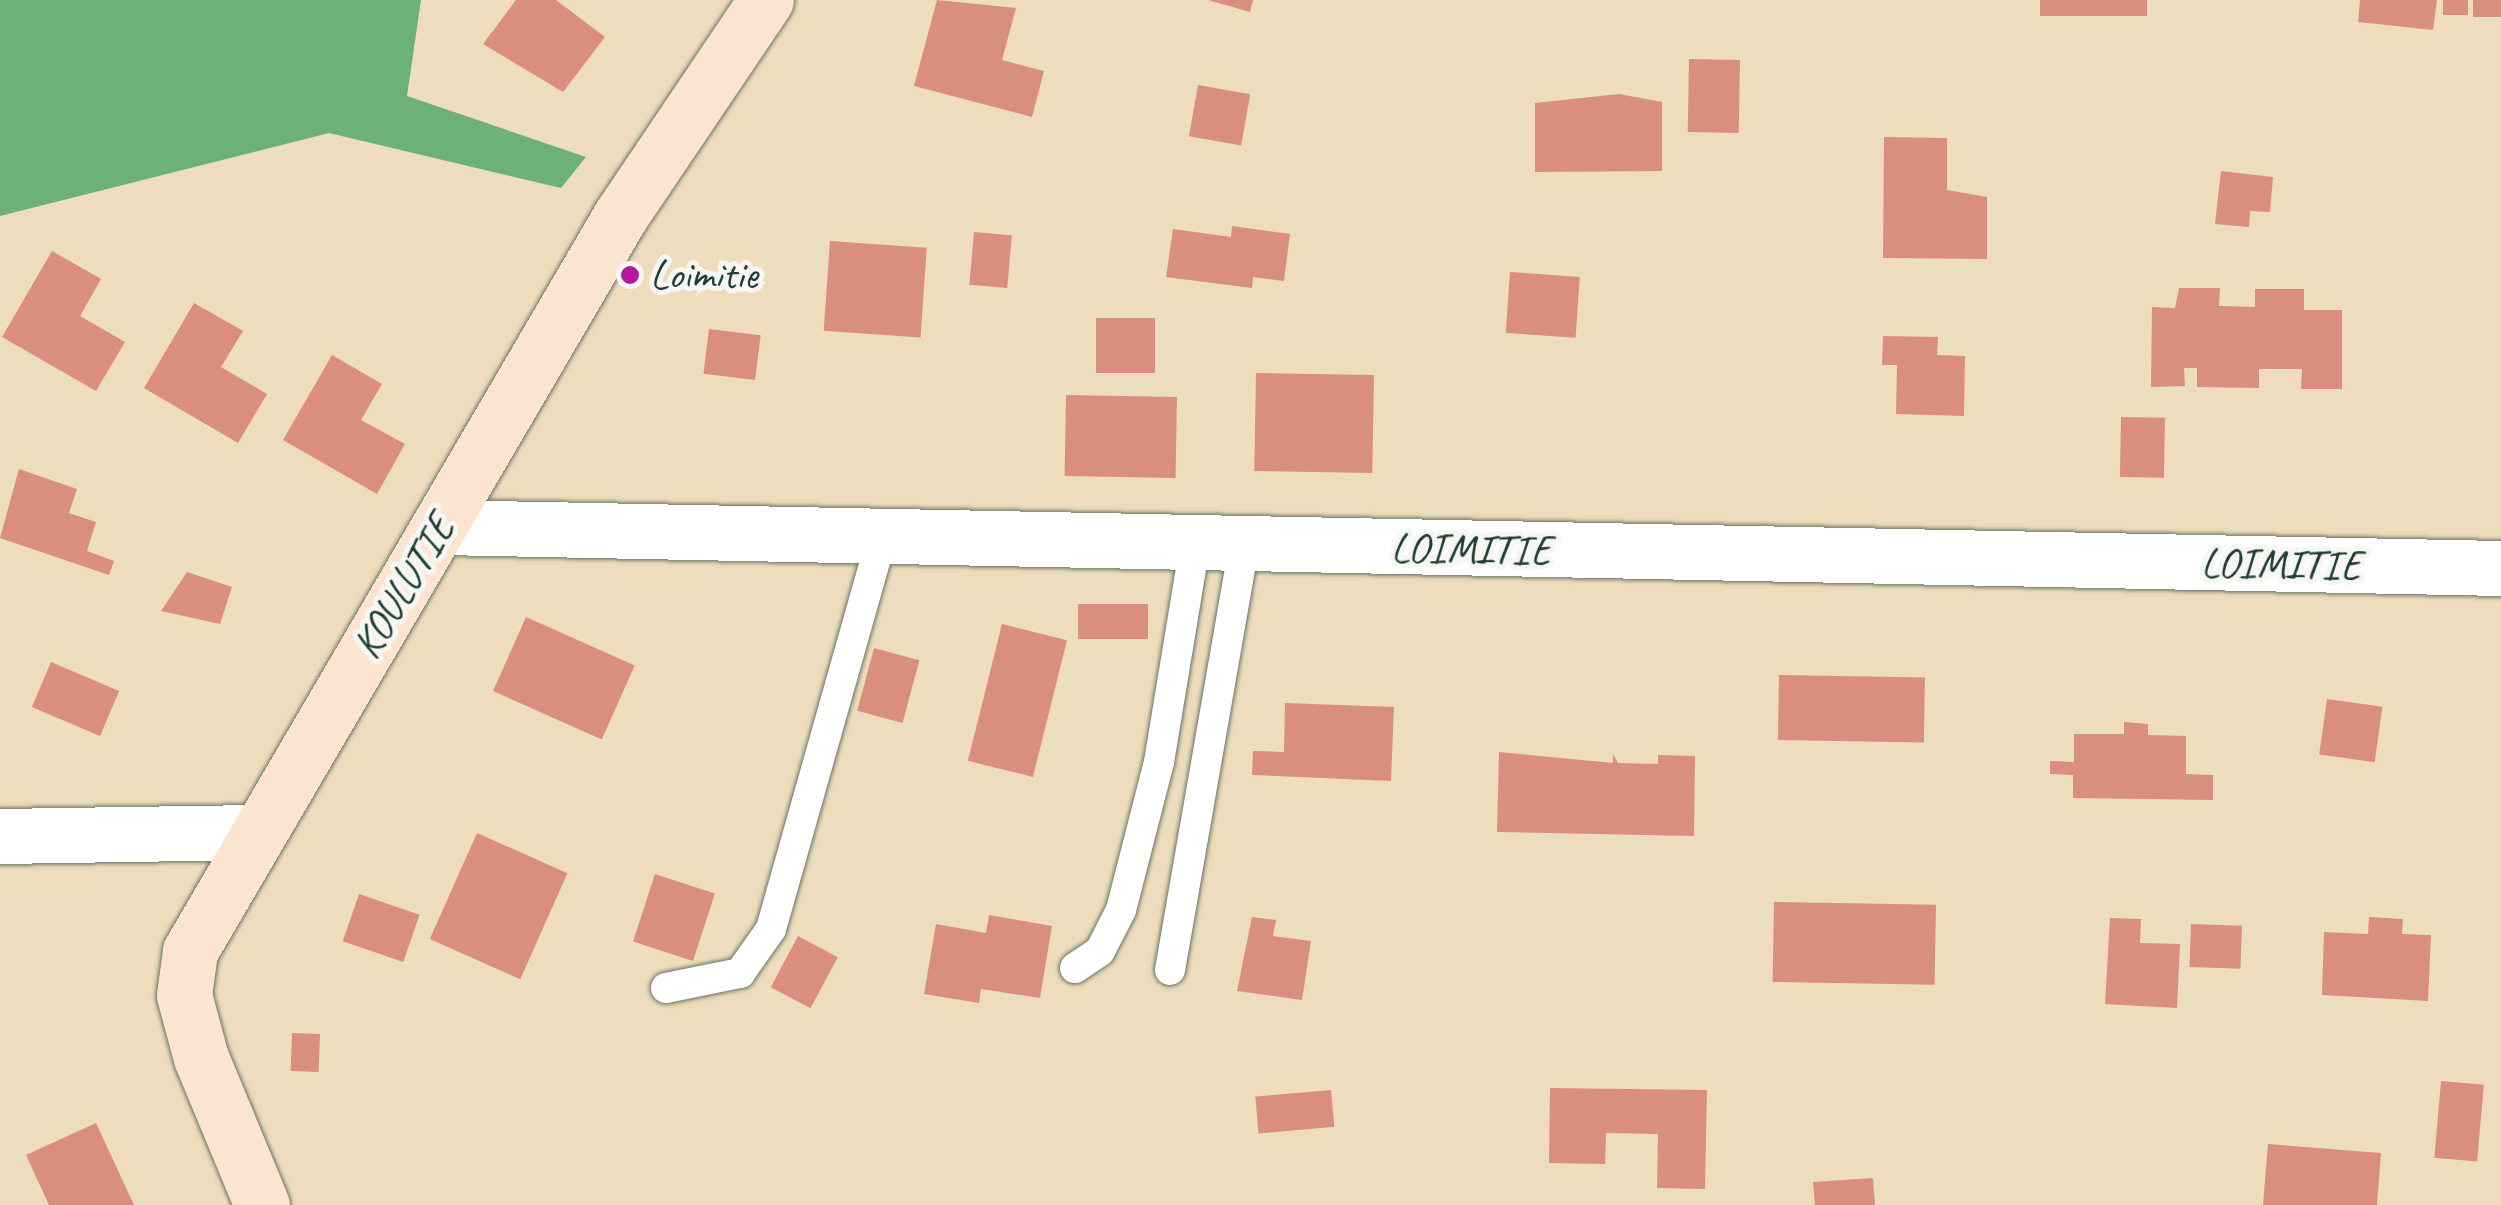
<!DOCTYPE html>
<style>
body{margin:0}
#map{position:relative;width:2501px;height:1205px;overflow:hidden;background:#eeddbc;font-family:Caveat,sans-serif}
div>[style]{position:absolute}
.forest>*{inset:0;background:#6cb278}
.building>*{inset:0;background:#da8e7d;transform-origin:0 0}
.roads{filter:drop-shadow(0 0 2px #677564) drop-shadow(0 0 2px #677564)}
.lane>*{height:30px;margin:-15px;padding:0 15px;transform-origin:15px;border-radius:15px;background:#fff}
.street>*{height:55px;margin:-27.5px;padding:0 27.5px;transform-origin:27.5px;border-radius:27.5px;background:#fff}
.secondary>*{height:55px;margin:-27.5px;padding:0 27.5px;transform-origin:27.5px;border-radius:27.5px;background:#fce5d0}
.dots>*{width:28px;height:28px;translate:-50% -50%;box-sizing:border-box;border:5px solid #f6f6f2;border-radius:50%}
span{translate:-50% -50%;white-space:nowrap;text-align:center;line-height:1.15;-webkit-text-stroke:10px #f6f6f2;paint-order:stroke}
.poi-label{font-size:42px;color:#1f3d34}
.left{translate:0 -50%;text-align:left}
.street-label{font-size:42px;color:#1f3d34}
</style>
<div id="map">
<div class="forest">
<div style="clip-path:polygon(0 0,421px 0,407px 96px,586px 157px,561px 188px,329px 133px,0 216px)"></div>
</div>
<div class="building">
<div style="clip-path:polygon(516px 0,556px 0,605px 37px,563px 92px,483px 44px)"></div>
<div style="clip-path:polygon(937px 0,1016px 8px,1002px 60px,1044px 71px,1032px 117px,914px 86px)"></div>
<div style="clip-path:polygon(1208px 0,1253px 0,1250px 12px)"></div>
<div style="left:2040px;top:0;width:107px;height:16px"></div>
<div style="clip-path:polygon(2360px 0,2437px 0,2433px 30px,2358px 22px)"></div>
<div style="left:2443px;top:0;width:25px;height:15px"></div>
<div style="left:2473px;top:0;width:28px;height:17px"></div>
<div style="left:1689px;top:59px;width:51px;height:73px;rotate:1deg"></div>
<div style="left:1198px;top:85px;width:53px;height:52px;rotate:10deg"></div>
<div style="clip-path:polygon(1619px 94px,1662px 102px,1662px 171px,1535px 172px,1535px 103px)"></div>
<div style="clip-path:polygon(1884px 137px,1947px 138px,1947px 190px,1987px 197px,1987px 259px,1883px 258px)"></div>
<div style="clip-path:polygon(2221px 171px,2273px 177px,2270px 212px,2250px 211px,2249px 227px,2215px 224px)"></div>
<div style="clip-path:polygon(1232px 226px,1290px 234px,1284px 281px,1253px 277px,1252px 288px,1166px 277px,1173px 229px,1231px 237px)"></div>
<div style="left:974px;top:232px;width:38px;height:53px;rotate:5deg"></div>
<div style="left:830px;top:241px;width:97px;height:90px;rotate:4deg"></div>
<div style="clip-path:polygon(52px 251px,101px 279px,80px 316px,125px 342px,96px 391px,2px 337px)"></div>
<div style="left:1510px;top:272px;width:70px;height:61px;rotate:4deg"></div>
<div style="clip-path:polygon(2179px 288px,2220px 288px,2219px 306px,2255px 307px,2255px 289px,2304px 289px,2304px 310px,2342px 310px,2342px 389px,2301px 389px,2302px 369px,2259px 369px,2259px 388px,2197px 387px,2197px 368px,2184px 368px,2185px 386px,2151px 387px,2152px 307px,2175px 308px)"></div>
<div style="clip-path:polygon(194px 303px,243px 331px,221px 367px,267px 394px,238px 443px,144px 388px)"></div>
<div style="left:1096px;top:318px;width:59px;height:55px"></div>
<div style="left:709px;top:329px;width:52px;height:45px;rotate:7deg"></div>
<div style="clip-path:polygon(1883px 336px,1938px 337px,1937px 355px,1965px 356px,1964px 416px,1896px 414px,1897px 365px,1882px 365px)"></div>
<div style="clip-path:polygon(332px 355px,382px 384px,361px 420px,405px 444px,377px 494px,283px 440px)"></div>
<div style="left:1256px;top:373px;width:118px;height:98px;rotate:1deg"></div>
<div style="left:1066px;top:395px;width:111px;height:81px;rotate:1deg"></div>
<div style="left:2121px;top:417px;width:44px;height:60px;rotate:1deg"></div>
<div style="clip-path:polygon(19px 469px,77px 489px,69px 513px,96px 522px,87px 551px,114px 561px,109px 575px,0 538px)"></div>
<div style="clip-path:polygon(187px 572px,232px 587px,220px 624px,161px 611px)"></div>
<div style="left:1078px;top:604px;width:70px;height:35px"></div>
<div style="left:526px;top:617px;width:119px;height:81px;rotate:24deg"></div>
<div style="left:1002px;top:624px;width:67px;height:141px;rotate:14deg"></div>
<div style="left:874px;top:648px;width:47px;height:65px;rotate:15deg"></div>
<div style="left:51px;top:662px;width:74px;height:49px;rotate:23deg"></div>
<div style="left:1779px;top:675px;width:146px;height:65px;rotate:1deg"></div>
<div style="left:2327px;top:699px;width:56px;height:56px;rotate:8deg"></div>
<div style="clip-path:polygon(1285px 703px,1394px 707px,1391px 781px,1252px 775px,1253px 751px,1284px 752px)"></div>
<div style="clip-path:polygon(2124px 722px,2148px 724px,2148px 735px,2186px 736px,2186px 774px,2213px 775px,2213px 800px,2073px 798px,2073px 775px,2050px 774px,2050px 761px,2074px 762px,2074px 734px,2124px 734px)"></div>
<div style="clip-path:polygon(1499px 752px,1613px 763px,1613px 754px,1618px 763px,1658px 764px,1658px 755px,1695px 756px,1694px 836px,1497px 832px)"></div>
<div style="left:477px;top:833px;width:99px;height:116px;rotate:24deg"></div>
<div style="left:655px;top:874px;width:63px;height:71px;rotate:18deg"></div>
<div style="left:359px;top:894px;width:64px;height:50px;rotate:19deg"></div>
<div style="left:1774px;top:902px;width:162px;height:80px;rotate:1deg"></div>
<div style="clip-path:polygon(989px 915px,1052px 926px,1040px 998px,981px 989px,979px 1003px,924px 994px,936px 924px,986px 933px)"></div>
<div style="clip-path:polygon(1252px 917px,1276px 920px,1273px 936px,1311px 941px,1302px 1000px,1237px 991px)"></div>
<div style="clip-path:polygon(2369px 917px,2403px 919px,2402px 934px,2431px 935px,2428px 1001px,2322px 995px,2324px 932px,2368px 934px)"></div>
<div style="clip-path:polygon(2110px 918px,2141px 919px,2140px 943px,2180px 944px,2177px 1008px,2105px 1004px)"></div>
<div style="left:2191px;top:924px;width:51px;height:43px;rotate:2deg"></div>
<div style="left:798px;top:936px;width:45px;height:58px;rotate:28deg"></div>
<div style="left:292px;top:1033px;width:28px;height:38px;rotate:2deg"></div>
<div style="left:2441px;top:1081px;width:43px;height:77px;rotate:5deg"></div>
<div style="clip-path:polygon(1550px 1088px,1707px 1090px,1705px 1189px,1657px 1188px,1658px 1134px,1606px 1133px,1605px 1164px,1549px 1163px)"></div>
<div style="left:1331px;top:1090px;width:37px;height:76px;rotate:85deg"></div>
<div style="clip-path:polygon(96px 1123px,134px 1205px,49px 1205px,26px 1155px)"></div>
<div style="clip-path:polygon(2268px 1144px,2381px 1153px,2377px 1205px,2263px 1205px)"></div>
<div style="clip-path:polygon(1873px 1178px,1875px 1205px,1815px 1205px,1813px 1182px)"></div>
</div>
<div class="roads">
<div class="lane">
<div style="left:1075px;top:968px;width:30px;rotate:-34deg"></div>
<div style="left:1100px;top:951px;width:46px;rotate:-62.9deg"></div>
<div style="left:1121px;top:910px;width:153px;rotate:-75.6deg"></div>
<div style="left:1159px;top:762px;width:221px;rotate:-80.6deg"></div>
<div style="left:1170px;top:970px;width:431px;rotate:-80.1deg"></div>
<div style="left:666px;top:988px;width:76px;rotate:-11.5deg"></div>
<div style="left:740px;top:973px;width:54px;rotate:-54.8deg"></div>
<div style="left:771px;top:929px;width:407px;rotate:-74.2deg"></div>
</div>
<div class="street">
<div style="left:441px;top:527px;width:2060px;rotate:1.14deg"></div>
<div style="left:0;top:836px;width:255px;rotate:-0.9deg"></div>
</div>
<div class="secondary">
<div style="left:262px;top:1205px;width:159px;rotate:-112.5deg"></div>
<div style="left:201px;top:1058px;width:65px;rotate:-105.1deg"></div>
<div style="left:184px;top:995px;width:44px;rotate:-82.2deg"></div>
<div style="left:190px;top:951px;width:853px;rotate:-59.65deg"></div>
<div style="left:621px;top:215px;width:259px;rotate:-56deg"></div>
</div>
</div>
<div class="dots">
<div style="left:630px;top:275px;background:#b5179e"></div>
</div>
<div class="poi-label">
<span class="left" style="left:650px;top:275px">Loimitie</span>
</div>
<div class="street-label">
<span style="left:1471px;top:550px;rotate:1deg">LOIMITIE</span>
<span style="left:2281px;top:565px;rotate:1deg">LOIMITIE</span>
<span style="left:404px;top:587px;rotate:-59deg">KOULUTIE</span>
</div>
</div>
